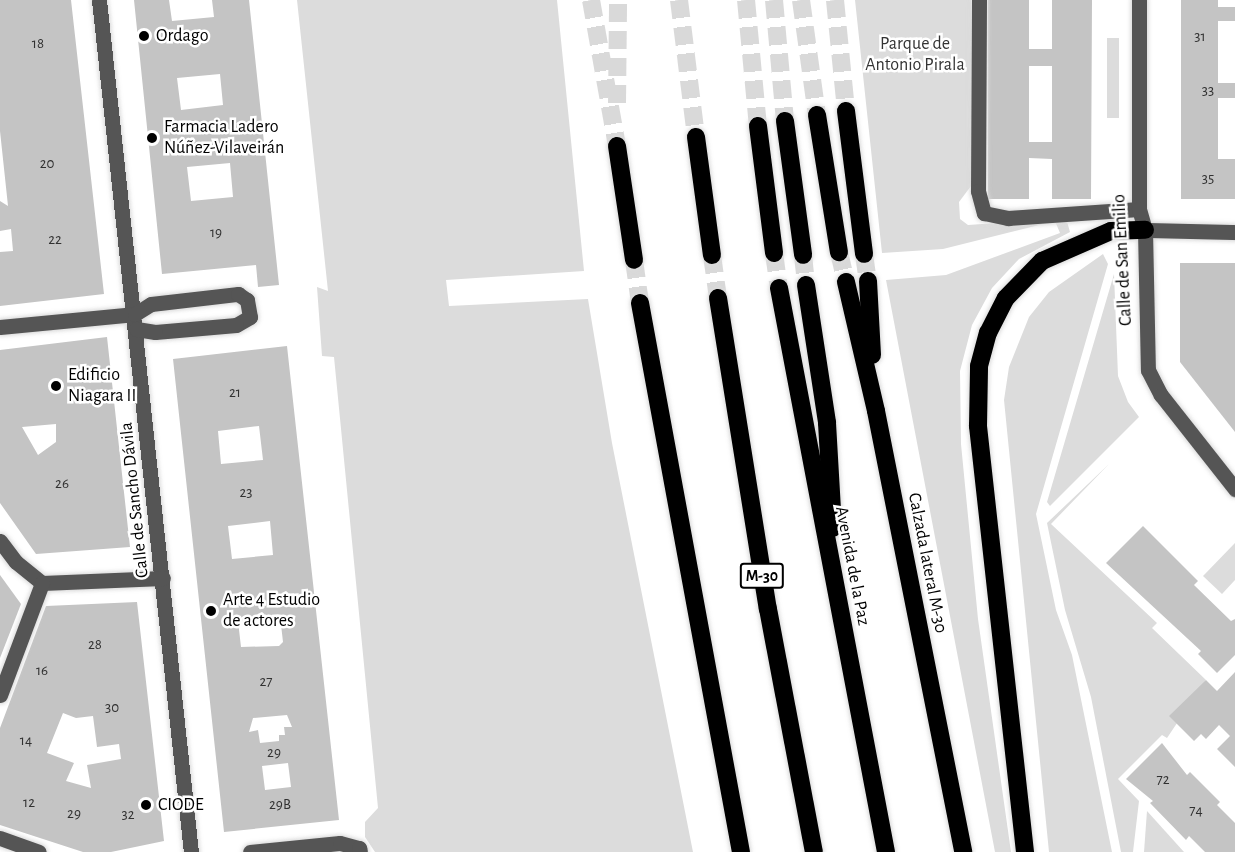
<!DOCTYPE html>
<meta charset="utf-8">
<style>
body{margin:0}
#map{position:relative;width:1235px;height:852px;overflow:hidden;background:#fff;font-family:"Alegreya Sans",sans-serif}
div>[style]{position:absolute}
.green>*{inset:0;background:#dcdcdc;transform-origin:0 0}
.building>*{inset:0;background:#c4c4c4}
.highway-tunnel>*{height:18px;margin-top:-9px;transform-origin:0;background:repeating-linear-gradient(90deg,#d9d9d9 0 18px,transparent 0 27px)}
.roads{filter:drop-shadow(0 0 2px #dbdbdb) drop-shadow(0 0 2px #dbdbdb)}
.minor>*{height:15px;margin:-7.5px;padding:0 7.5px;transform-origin:7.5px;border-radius:7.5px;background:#555}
.highway>*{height:18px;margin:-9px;padding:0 9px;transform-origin:9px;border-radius:9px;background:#000}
.dots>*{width:16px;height:16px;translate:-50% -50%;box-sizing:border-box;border:3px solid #fff;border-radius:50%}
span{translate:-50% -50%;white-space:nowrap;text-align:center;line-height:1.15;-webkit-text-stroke:5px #fff;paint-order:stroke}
.number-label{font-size:15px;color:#313131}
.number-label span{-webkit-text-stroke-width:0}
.shield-label span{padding:2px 4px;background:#fff;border:2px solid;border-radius:4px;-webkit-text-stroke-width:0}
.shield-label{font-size:16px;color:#000;font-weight:700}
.poi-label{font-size:18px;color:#000}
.left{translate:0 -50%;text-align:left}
.park-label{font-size:18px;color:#333}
.street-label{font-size:18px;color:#000}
</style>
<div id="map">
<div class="green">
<div style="clip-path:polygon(297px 0,557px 0,584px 271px,446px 280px,449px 306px,588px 299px,612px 443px,693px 852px,375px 852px,365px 837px,365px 822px,378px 808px,334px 357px,322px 356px,317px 287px,328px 291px)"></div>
<div style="clip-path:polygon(855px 0,971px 0,971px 186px,959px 202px,960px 219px,968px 225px,1066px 218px,1070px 232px,1019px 259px,992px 288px,972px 325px,960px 371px,961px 444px,978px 619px,1011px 852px,995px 852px,886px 280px,946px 275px,1060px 233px,1055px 221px,943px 249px,882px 253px)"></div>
<div style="left:1107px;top:38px;width:12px;height:80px"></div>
<div style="clip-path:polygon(1103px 254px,1108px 264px,1036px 514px,1056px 610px,1072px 655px,1112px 852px,1049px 852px,1004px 400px,1009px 367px,1029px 317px,1049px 292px)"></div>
<div style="clip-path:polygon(1114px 274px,1118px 376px,1128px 402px,1139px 417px,1050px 506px,1047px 502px)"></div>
<div style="clip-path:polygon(1109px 464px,1051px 524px,1157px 623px,1152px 628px,1206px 680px,1167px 738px,1162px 735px,1118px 779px,1139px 801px,1133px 852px,1121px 852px,1091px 697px,1065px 610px,1047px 523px)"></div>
<div style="clip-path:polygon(1235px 543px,1235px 580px,1222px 594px,1203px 576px)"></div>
<div style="clip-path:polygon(1147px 811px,1184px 852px,1144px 852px)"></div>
</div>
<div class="building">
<div style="clip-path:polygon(0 0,71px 0,104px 294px,0 306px,0 252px,13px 251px,11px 229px,0 231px,0 201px,8px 206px,0 131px)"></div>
<div style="clip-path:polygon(evenodd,134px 0,169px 0,172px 21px,214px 17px,212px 0,249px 0,279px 285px,258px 287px,256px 265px,162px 274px,134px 0,220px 74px,223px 105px,181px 110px,177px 78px,220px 74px,134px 0,230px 163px,233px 197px,191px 201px,187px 167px,230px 163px)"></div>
<div style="clip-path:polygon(evenodd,988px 0,1029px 0,1029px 49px,1052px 49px,1052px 0,1092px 0,1091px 199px,1052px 199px,1052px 159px,1029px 158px,1029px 199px,988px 199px,988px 0,1029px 66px,1052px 66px,1052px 142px,1029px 142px,1029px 66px)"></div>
<div style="clip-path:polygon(1181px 0,1218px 0,1218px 7px,1235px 7px,1235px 21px,1218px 21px,1218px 83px,1235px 83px,1235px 98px,1218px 98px,1218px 159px,1235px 159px,1235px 199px,1181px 199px)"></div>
<div style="clip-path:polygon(1180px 263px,1235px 263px,1235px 432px,1180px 362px)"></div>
<div style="clip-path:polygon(evenodd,107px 337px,130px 547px,36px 554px,0 503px,0 350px,107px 337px,56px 424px,56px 442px,38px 455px,22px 427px,56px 424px)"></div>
<div style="clip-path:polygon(evenodd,287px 346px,339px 820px,224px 832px,173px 359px,287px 346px,259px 426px,263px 460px,221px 464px,218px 431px,259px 426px,287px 346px,270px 521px,273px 555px,232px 559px,228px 526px,270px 521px,287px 346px,280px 616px,283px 642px,279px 646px,241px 647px,238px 621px,280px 616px,287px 346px,287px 715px,292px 727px,284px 727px,285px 735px,279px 735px,279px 741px,260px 743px,258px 730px,249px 732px,253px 718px,287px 715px,287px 346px,288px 763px,291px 787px,265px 790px,262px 766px,288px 763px)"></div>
<div style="clip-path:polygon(1143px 526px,1198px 581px,1194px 585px,1231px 621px,1235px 619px,1235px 655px,1217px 673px,1198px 654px,1201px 651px,1106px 563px)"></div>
<div style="clip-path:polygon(0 575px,21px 604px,0 658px)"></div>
<div style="clip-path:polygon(evenodd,137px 602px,164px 841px,111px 852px,83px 852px,0 825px,0 728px,46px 606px,137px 602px,63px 713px,76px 718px,93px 716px,97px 747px,119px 744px,121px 759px,87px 765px,91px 788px,66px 781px,74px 763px,47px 753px,63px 713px)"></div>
<div style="clip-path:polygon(1235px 672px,1235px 767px,1217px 749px,1230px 736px,1219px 725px,1206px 739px,1201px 734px,1194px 741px,1169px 716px,1206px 680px,1217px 691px)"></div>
<div style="clip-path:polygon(1162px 743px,1187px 775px,1190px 772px,1220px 802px,1217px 805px,1235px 823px,1235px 852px,1205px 852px,1189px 836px,1186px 840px,1150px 803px,1153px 801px,1126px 779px)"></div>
</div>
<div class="highway-tunnel">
<div style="left:591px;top:0;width:148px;rotate:79.9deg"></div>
<div style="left:679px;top:0;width:138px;rotate:82.9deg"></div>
<div style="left:746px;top:0;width:127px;rotate:84.6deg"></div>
<div style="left:774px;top:0;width:121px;rotate:84.8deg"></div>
<div style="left:801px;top:0;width:116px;rotate:82.1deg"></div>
<div style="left:835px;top:0;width:112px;rotate:84.3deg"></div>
<div style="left:617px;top:103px;width:103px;rotate:-89.4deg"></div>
<div style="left:839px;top:252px;width:31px;rotate:77deg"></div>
<div style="left:774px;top:253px;width:35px;rotate:82deg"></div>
<div style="left:864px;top:254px;width:27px;rotate:82deg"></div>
<div style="left:712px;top:255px;width:43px;rotate:82.1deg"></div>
<div style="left:803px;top:255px;width:30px;rotate:84deg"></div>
<div style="left:634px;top:260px;width:43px;rotate:82.1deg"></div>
</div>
<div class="roads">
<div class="minor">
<div style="left:99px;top:0;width:857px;rotate:83.84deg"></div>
<div style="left:979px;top:0;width:191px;rotate:90.3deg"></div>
<div style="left:978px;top:191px;width:23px;rotate:75deg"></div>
<div style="left:984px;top:213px;width:25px;rotate:12deg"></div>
<div style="left:1008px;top:218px;width:131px;rotate:-3.9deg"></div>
<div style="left:1139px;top:0;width:209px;rotate:90deg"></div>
<div style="left:1139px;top:209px;width:22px;rotate:74deg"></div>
<div style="left:1145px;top:230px;width:140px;rotate:88.8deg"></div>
<div style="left:1148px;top:370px;width:28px;rotate:63deg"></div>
<div style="left:1161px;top:395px;width:120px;rotate:51.8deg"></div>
<div style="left:1145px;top:230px;width:90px;rotate:1.3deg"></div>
<div style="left:0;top:327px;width:136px;rotate:-5.5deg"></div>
<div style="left:135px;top:314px;width:19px;rotate:-32deg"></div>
<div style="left:151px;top:304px;width:88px;rotate:-6.6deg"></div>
<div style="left:238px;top:294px;width:11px;rotate:34deg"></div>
<div style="left:247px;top:300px;width:17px;rotate:80deg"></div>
<div style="left:250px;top:317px;width:16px;rotate:150deg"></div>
<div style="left:236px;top:325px;width:81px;rotate:175.1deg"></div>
<div style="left:155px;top:332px;width:19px;rotate:-171deg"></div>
<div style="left:0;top:541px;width:26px;rotate:53deg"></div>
<div style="left:16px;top:562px;width:33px;rotate:39deg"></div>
<div style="left:42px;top:583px;width:121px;rotate:-2.4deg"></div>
<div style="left:0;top:695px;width:120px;rotate:-69.4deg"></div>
<div style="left:0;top:838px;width:41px;rotate:19.7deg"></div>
<div style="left:250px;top:852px;width:90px;rotate:-5.7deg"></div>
<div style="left:340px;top:843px;width:20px;rotate:15deg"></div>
<div style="left:359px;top:848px;width:4px;rotate:76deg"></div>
</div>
<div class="highway">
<div style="left:846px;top:111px;width:144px;rotate:82.8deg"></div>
<div style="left:817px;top:115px;width:139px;rotate:80.9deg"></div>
<div style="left:785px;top:121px;width:135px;rotate:82.3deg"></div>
<div style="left:758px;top:126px;width:128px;rotate:82.8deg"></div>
<div style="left:696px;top:137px;width:119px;rotate:82.3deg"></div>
<div style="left:617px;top:146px;width:115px;rotate:81.5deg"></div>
<div style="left:868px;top:281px;width:74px;rotate:86.9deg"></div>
<div style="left:846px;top:282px;width:132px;rotate:76.9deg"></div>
<div style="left:876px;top:411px;width:449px;rotate:78.8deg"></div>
<div style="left:806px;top:285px;width:140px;rotate:81.3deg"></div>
<div style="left:827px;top:423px;width:105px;rotate:86.7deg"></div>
<div style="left:779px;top:288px;width:574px;rotate:79.26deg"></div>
<div style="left:718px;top:298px;width:315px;rotate:80.9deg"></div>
<div style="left:768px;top:609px;width:247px;rotate:79.3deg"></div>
<div style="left:640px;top:303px;width:558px;rotate:79.58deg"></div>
<div style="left:1025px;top:852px;width:429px;rotate:-96.3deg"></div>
<div style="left:978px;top:426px;width:60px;rotate:-89deg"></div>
<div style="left:979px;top:366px;width:34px;rotate:-75deg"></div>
<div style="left:988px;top:333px;width:39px;rotate:-63deg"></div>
<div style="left:1006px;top:298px;width:52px;rotate:-45.8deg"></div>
<div style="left:1042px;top:261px;width:75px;rotate:-23.5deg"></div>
<div style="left:1111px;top:231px;width:34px;rotate:-2deg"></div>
</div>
</div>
<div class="dots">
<div style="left:144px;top:36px;background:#000"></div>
<div style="left:152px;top:138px;background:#000"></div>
<div style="left:56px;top:386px;background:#000"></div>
<div style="left:211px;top:611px;background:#000"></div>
<div style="left:146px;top:805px;background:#000"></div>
</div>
<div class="number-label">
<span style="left:1200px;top:37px">31</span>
<span style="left:38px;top:44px">18</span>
<span style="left:1208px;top:91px">33</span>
<span style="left:47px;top:164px">20</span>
<span style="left:1208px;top:179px">35</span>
<span style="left:216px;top:233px">19</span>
<span style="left:55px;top:240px">22</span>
<span style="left:235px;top:393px">21</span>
<span style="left:62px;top:484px">26</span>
<span style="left:246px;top:493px">23</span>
<span style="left:95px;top:645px">28</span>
<span style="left:42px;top:671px">16</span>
<span style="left:266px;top:682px">27</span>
<span style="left:112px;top:708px">30</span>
<span style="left:26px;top:741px">14</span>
<span style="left:274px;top:753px">29</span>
<span style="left:1163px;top:780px">72</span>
<span style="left:29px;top:803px">12</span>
<span style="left:280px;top:805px">29B</span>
<span style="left:1196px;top:811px">74</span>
<span style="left:74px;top:814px">29</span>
<span style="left:128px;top:815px">32</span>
</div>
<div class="shield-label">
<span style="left:762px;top:576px">M-30</span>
</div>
<div class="poi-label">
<span class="left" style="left:156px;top:36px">Ordago</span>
<span class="left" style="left:164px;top:138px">Farmacia Ladero<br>Núñez-Vilaveirán</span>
<span class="left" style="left:68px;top:386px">Edificio<br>Niagara II</span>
<span class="left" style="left:223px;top:611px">Arte 4 Estudio<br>de actores</span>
<span class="left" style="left:158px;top:805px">CIODE</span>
</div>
<div class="park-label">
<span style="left:915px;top:55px">Parque de<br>Antonio Pirala</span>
</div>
<div class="street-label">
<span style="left:1123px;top:260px;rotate:-93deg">Calle de San Emilio</span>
<span style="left:135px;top:500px;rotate:-96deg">Calle de Sancho Dávila</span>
<span style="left:927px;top:563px;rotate:79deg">Calzada lateral M-30</span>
<span style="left:852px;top:566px;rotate:79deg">Avenida de la Paz</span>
</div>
</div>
